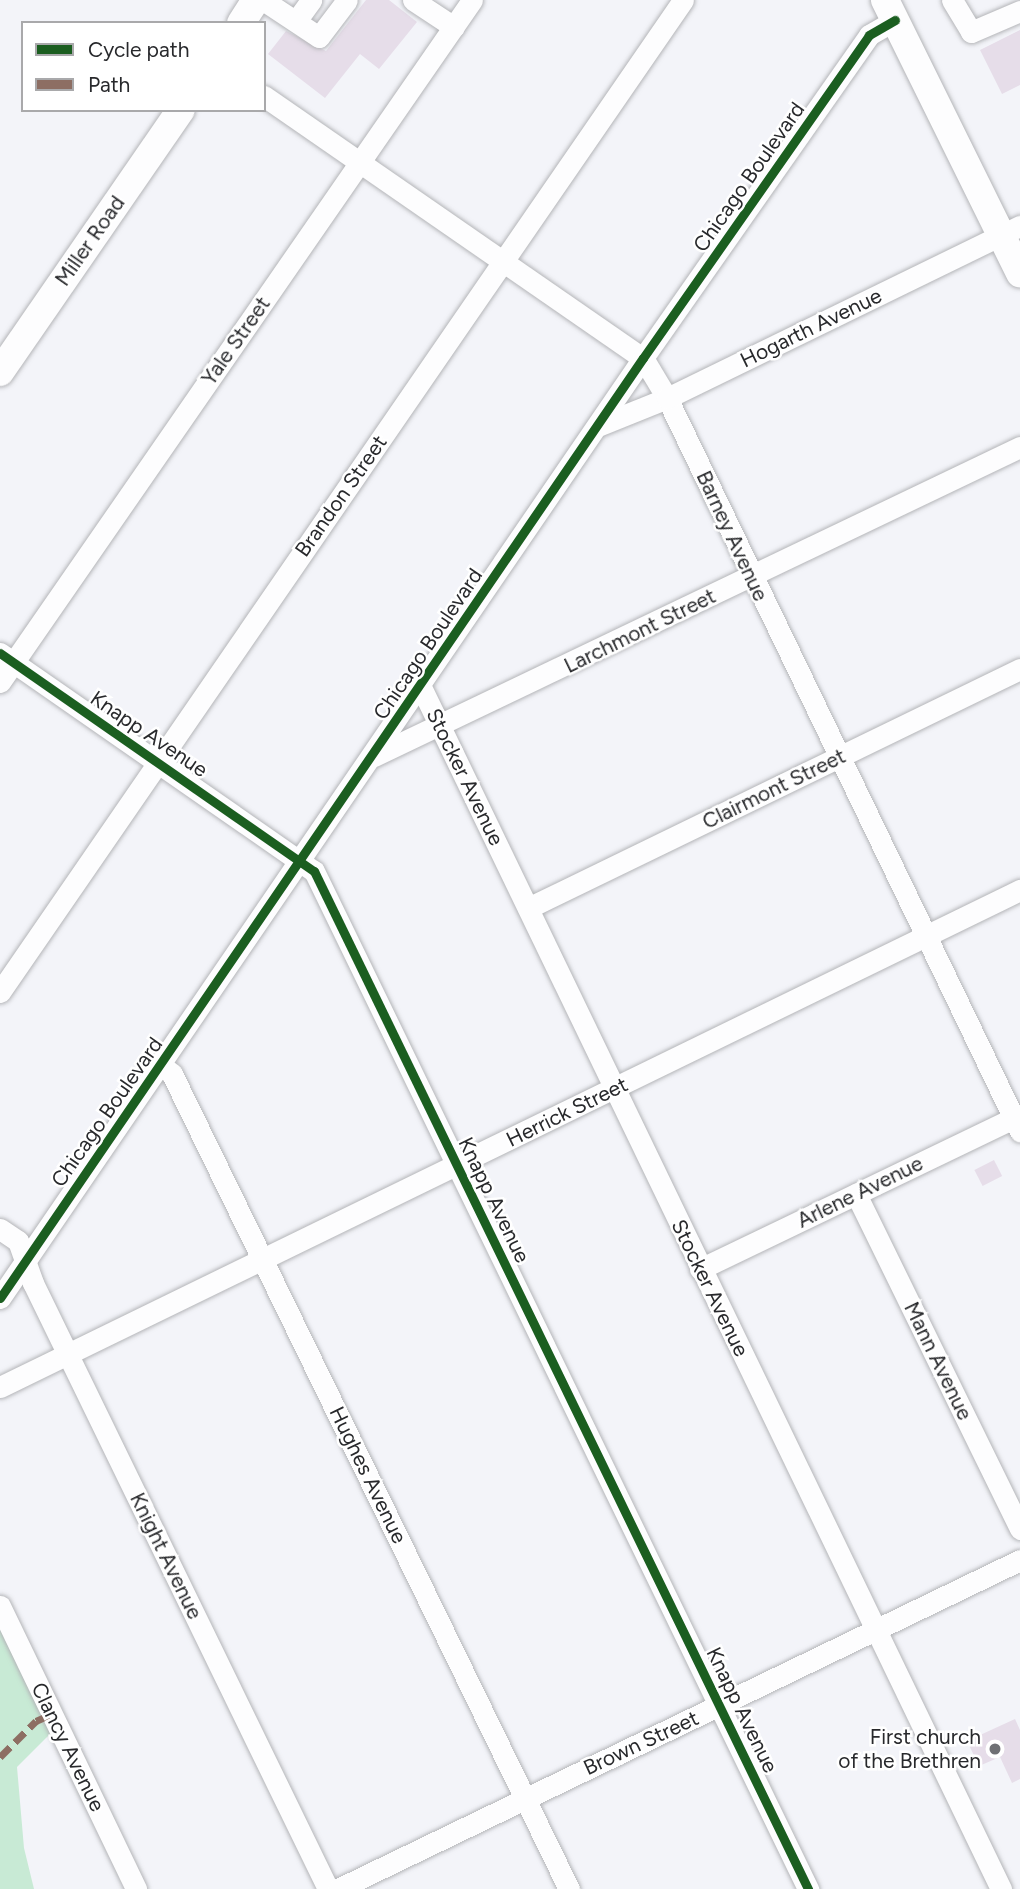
<!DOCTYPE html>
<style>
body{margin:0}
#map{position:relative;width:1020px;height:1889px;overflow:hidden;background:#f3f4f9;font-family:Figtree,sans-serif}
div>[style]{position:absolute}
.green>*{inset:0;background:#c8ead5}
.building>*{inset:0;background:#e6dde9;transform-origin:0 0}
.roads{filter:drop-shadow(0 0 2px #b4b5b8) drop-shadow(0 0 2px #b4b5b8)}
.minor>*{height:21px;margin:-10.5px;padding:0 10.5px;transform-origin:10.5px;border-radius:10.5px;background:#fdfdfe}
.major>*{height:28px;margin:-14px;padding:0 14px;transform-origin:14px;border-radius:14px;background:#fdfdfe}
.quiet>*{height:7px;margin-top:-3.5px;transform-origin:0;background:repeating-linear-gradient(90deg,#8d6e63 0 14px,transparent 0 21px)}
.cycleway>*{height:9px;margin:-4.5px;padding:0 4.5px;transform-origin:4.5px;border-radius:4.5px;background:#1b5e20}
.dots>*{width:19px;height:19px;translate:-50% -50%;box-sizing:border-box;border:4px solid #fff;border-radius:50%}
span{translate:-50% -50%;white-space:nowrap;text-align:center;line-height:1.15;-webkit-text-stroke:5px #fff;paint-order:stroke}
.street-label{font-size:21px;color:#28292c}
.poi-label{font-size:21px;color:#28292c}
.right{translate:-100% -50%;text-align:right}
.legend{position:absolute;left:21px;top:21px;width:245px;height:91px;box-sizing:border-box;background:#fff;border:2px solid #a9a9ab;margin:0;padding:9px 12px;list-style:none;font-size:21px;color:#28292c}
.legend li{display:flex;align-items:center;gap:14px;height:35px}
.legend b{width:35px;border:2px solid #a9a9ab}
</style>
<div id="map">
<div class="green">
<div style="clip-path:polygon(0 1628px,51px 1733px,17px 1767px,24px 1848px,34px 1889px,0 1889px)"></div>
</div>
<div class="building">
<div style="clip-path:polygon(366px 0,389px 0,417px 22px,379px 69px,360px 54px,325px 98px,268px 54px,286px 31px,326px 51px)"></div>
<div style="clip-path:polygon(1020px 30px,1020px 85px,1002px 94px,980px 50px)"></div>
<div style="left:994px;top:1160px;width:18px;height:22px;rotate:63deg"></div>
<div style="clip-path:polygon(1015px 1719px,1020px 1730px,1020px 1779px,1012px 1783px,1000px 1757px,979px 1766px,967px 1741px)"></div>
</div>
<div class="roads">
<div class="minor">
<div style="left:263px;top:0;width:67px;rotate:33.5deg"></div>
<div style="left:319px;top:37px;width:46px;rotate:-52.9deg"></div>
<div style="left:413px;top:0;width:49px;rotate:33.4deg"></div>
<div style="left:952px;top:0;width:37px;rotate:59deg"></div>
<div style="left:971px;top:32px;width:53px;rotate:-23.2deg"></div>
<div style="left:296px;top:21px;width:26px;rotate:-54deg"></div>
<div style="left:264px;top:96px;width:461px;rotate:34.7deg"></div>
<div style="left:643px;top:358px;width:47px;rotate:59deg"></div>
<div style="left:667px;top:398px;width:814px;rotate:64.29deg"></div>
<div style="left:600px;top:425px;width:72px;rotate:-21.9deg"></div>
<div style="left:667px;top:398px;width:393px;rotate:-26deg"></div>
<div style="left:0;top:653px;width:382px;rotate:34.8deg"></div>
<div style="left:314px;top:871px;width:1132px;rotate:64.11deg"></div>
<div style="left:0;top:682px;width:829px;rotate:-55.31deg"></div>
<div style="left:421px;top:687px;width:1335px;rotate:64.24deg"></div>
<div style="left:374px;top:756px;width:716px;rotate:-25.56deg"></div>
<div style="left:528px;top:908px;width:547px;rotate:-25.91deg"></div>
<div style="left:0;top:992px;width:1204px;rotate:-55.45deg"></div>
<div style="left:161px;top:1065px;width:14px;rotate:39deg"></div>
<div style="left:172px;top:1074px;width:907px;rotate:64.03deg"></div>
<div style="left:856px;top:1194px;width:373px;rotate:63.9deg"></div>
<div style="left:0;top:1229px;width:22px;rotate:34deg"></div>
<div style="left:18px;top:1241px;width:45px;rotate:70.3deg"></div>
<div style="left:33px;top:1283px;width:674px;rotate:64.04deg"></div>
<div style="left:700px;top:1269px;width:355px;rotate:-25.7deg"></div>
<div style="left:0;top:1298px;width:1139px;rotate:-55.63deg"></div>
<div style="left:643px;top:358px;width:394px;rotate:-55deg"></div>
<div style="left:869px;top:35px;width:30px;rotate:-30deg"></div>
<div style="left:0;top:1387px;width:1135px;rotate:-25.98deg"></div>
<div style="left:0;top:1606px;width:314px;rotate:64.3deg"></div>
<div style="left:338px;top:1889px;width:757px;rotate:-25.75deg"></div>
</div>
<div class="major">
<div style="left:885px;top:0;width:305px;rotate:63.7deg"></div>
<div style="left:241px;top:23px;width:27px;rotate:-57deg"></div>
<div style="left:0;top:372px;width:318px;rotate:-55.4deg"></div>
</div>
</div>
<div class="quiet">
<div style="left:0;top:1757px;width:51px;rotate:-45deg"></div>
<div style="left:36px;top:1721px;width:17px;rotate:-24deg"></div>
</div>
<div class="cycleway">
<div style="left:0;top:653px;width:382px;rotate:34.8deg"></div>
<div style="left:314px;top:871px;width:1132px;rotate:64.11deg"></div>
<div style="left:0;top:1298px;width:1139px;rotate:-55.63deg"></div>
<div style="left:643px;top:358px;width:394px;rotate:-55deg"></div>
<div style="left:869px;top:35px;width:30px;rotate:-30deg"></div>
</div>
<div class="dots">
<div style="left:995px;top:1749px;background:#6f7074"></div>
</div>
<div class="street-label">
<span style="left:749px;top:177px;rotate:-55deg">Chicago Boulevard</span>
<span style="left:90px;top:241px;rotate:-55deg">Miller Road</span>
<span style="left:811px;top:328px;rotate:-26deg">Hogarth Avenue</span>
<span style="left:236px;top:341px;rotate:-55deg">Yale Street</span>
<span style="left:341px;top:496px;rotate:-55deg">Brandon Street</span>
<span style="left:732px;top:536px;rotate:65deg">Barney Avenue</span>
<span style="left:640px;top:631px;rotate:-26deg">Larchmont Street</span>
<span style="left:428px;top:644px;rotate:-56deg">Chicago Boulevard</span>
<span style="left:149px;top:734px;rotate:34deg">Knapp Avenue</span>
<span style="left:465px;top:777px;rotate:64deg">Stocker Avenue</span>
<span style="left:774px;top:789px;rotate:-26deg">Clairmont Street</span>
<span style="left:107px;top:1112px;rotate:-55deg">Chicago Boulevard</span>
<span style="left:567px;top:1112px;rotate:-26deg">Herrick Street</span>
<span style="left:860px;top:1192px;rotate:-26deg">Arlene Avenue</span>
<span style="left:494px;top:1200px;rotate:64deg">Knapp Avenue</span>
<span style="left:710px;top:1288px;rotate:64deg">Stocker Avenue</span>
<span style="left:938px;top:1361px;rotate:64deg">Mann Avenue</span>
<span style="left:368px;top:1475px;rotate:64deg">Hughes Avenue</span>
<span style="left:166px;top:1556px;rotate:64deg">Knight Avenue</span>
<span style="left:742px;top:1710px;rotate:64deg">Knapp Avenue</span>
<span style="left:641px;top:1743px;rotate:-25deg">Brown Street</span>
<span style="left:68px;top:1747px;rotate:64deg">Clancy Avenue</span>
</div>
<div class="poi-label">
<span class="right" style="left:981px;top:1749px">First church<br>of the Brethren</span>
</div>
<ul class="legend">
<li><b style="height:9px;background:#1b5e20"></b>Cycle path</li>
<li><b style="height:9px;background:#8d6e63"></b>Path</li>
</ul>
</div>
